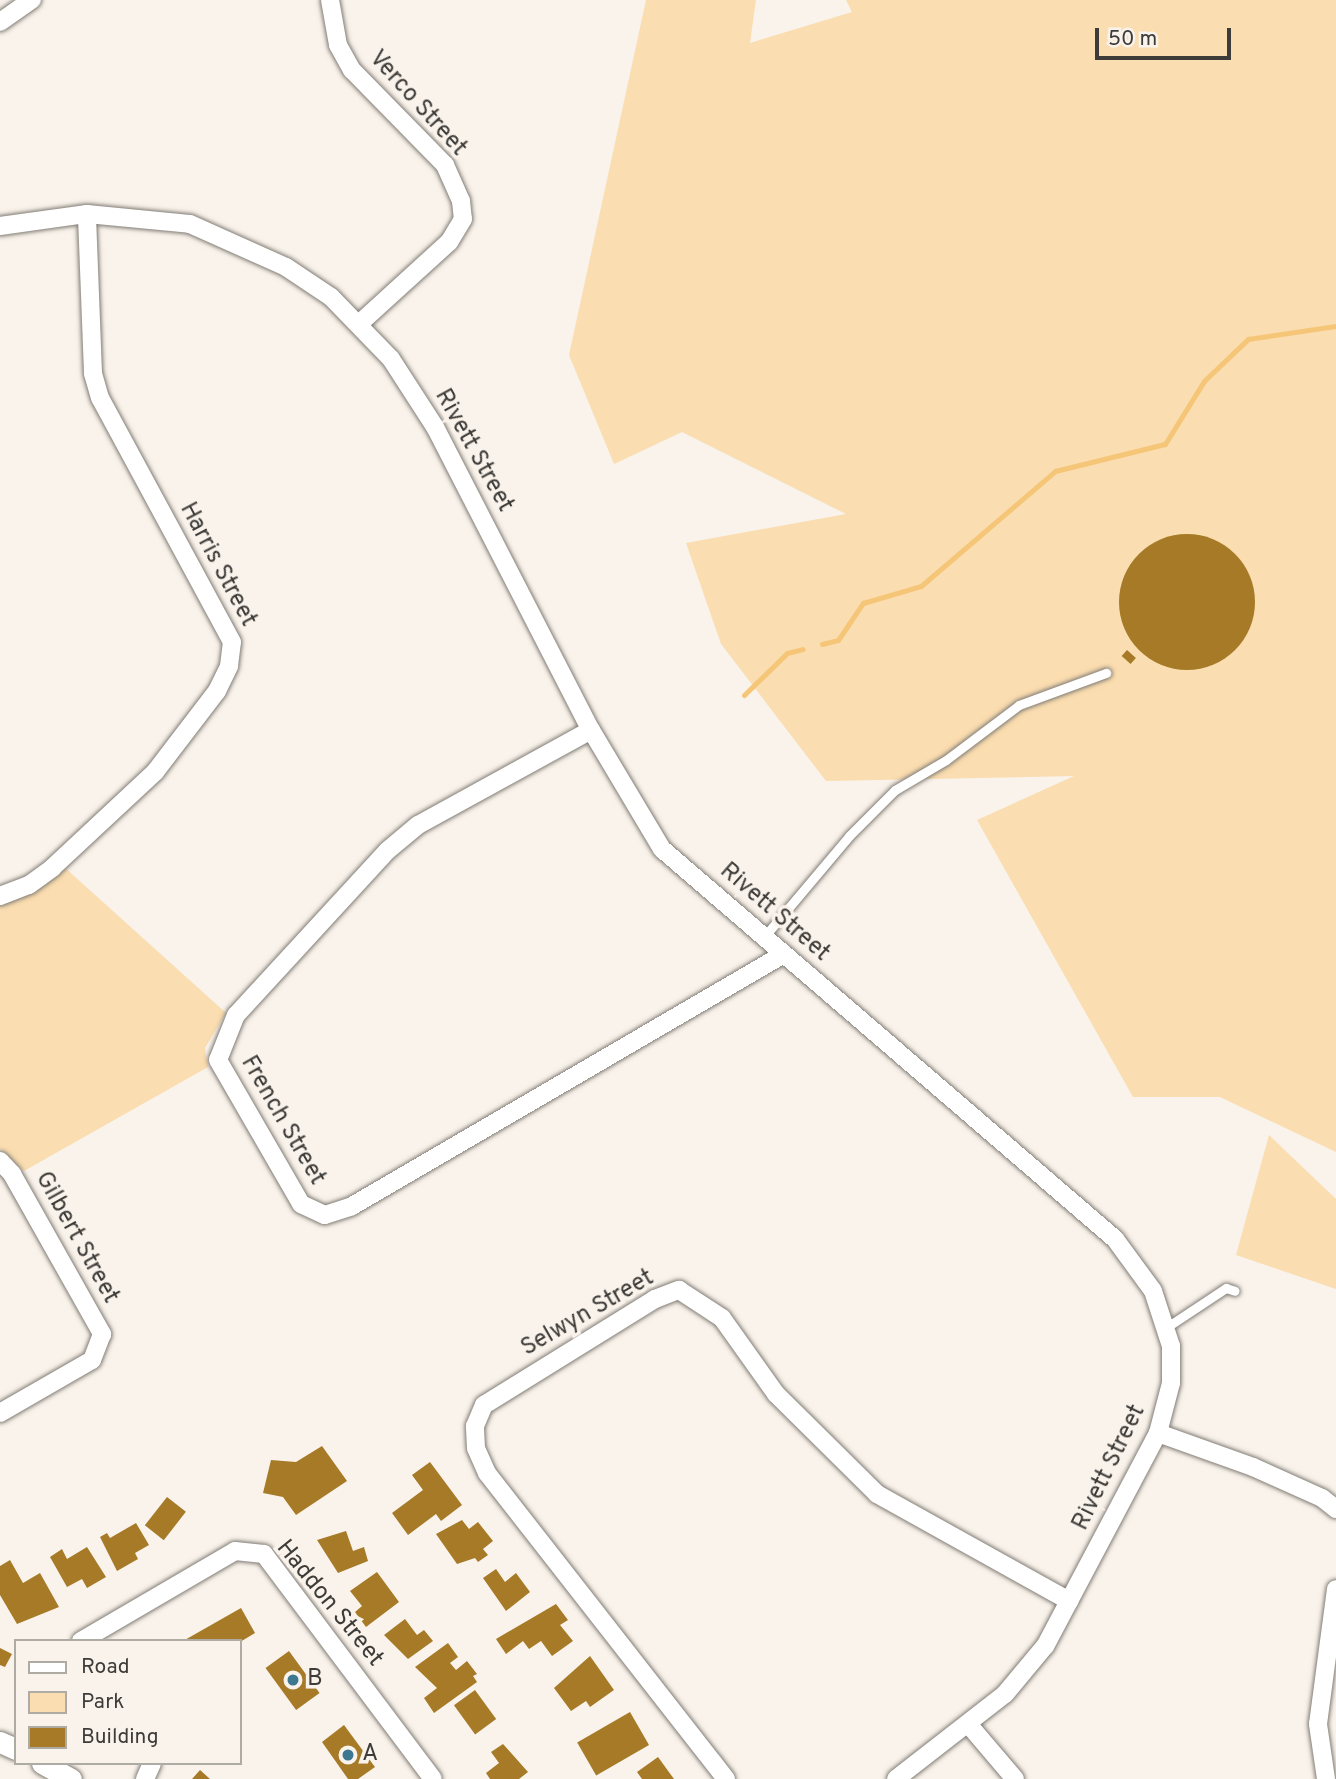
<!DOCTYPE html>
<style>
body{margin:0}
#map{position:relative;width:1336px;height:1779px;overflow:hidden;background:#f9f3eb;font-family:Overpass,sans-serif}
div>[style]{position:absolute}
.green>*{inset:0;background:#faddb0}
.stream>*{height:5px;margin:-2.5px;padding:0 2.5px;transform-origin:2.5px;border-radius:2.5px;background:#f5c677}
.building>*{inset:0;background:#a67a27;transform-origin:0 0}
.round{border-radius:50%}
.roads{filter:drop-shadow(0 0 2px #817c75) drop-shadow(0 0 2px #817c75)}
.service>*{height:9px;margin:-4.5px;padding:0 4.5px;transform-origin:4.5px;border-radius:4.5px;background:#fff}
.minor>*{height:18px;margin:-9px;padding:0 9px;transform-origin:9px;border-radius:9px;background:#fff}
.tertiary>*{height:21px;margin:-10.5px;padding:0 10.5px;transform-origin:10.5px;border-radius:10.5px;background:#fff}
.dots>*{width:19px;height:19px;translate:-50% -50%;box-sizing:border-box;border:4px solid #f9f3eb;border-radius:50%}
span{translate:-50% -50%;white-space:nowrap;text-align:center;line-height:1.15;-webkit-text-stroke:7px #f9f3eb;paint-order:stroke}
.street-label{font-size:24px;color:#3e3c39}
.poi-label{font-size:24px;color:#3e3c39}
.left{translate:0 -50%;text-align:left}
.legend{position:absolute;left:14px;top:1639px;width:228px;height:126px;box-sizing:border-box;background:#f9f3eb;border:2px solid #aeaaa4;margin:0;padding:9px 12px;list-style:none;font-size:21px;color:#3e3c39}
.legend li{display:flex;align-items:center;gap:14px;height:35px}
.legend b{width:35px;border:2px solid #aeaaa4}
.scale{position:absolute;left:1095px;top:28px;width:136px;height:32px;box-sizing:border-box;border:4px solid #3e3c39;border-top:0;padding-left:9px;font-size:21px;line-height:24px;white-space:nowrap;color:#3e3c39;-webkit-text-stroke:5px #f9f3eb;paint-order:stroke}
</style>
<div id="map">
<div class="green">
<div style="clip-path:polygon(646px 0,756px 0,750px 43px,852px 12px,846px 0,1336px 0,1336px 1152px,1220px 1097px,1133px 1097px,977px 820px,1074px 776px,826px 781px,721px 644px,686px 543px,846px 514px,682px 432px,614px 464px,569px 355px)"></div>
<div style="clip-path:polygon(63px 866px,226px 1013px,205px 1048px,208px 1067px,24px 1171px,0 1149px,0 901px)"></div>
<div style="clip-path:polygon(1269px 1135px,1336px 1199px,1336px 1289px,1236px 1255px)"></div>
</div>
<div class="stream">
<div style="left:822px;top:644px;width:16px;rotate:-14deg"></div>
<div style="left:838px;top:640px;width:45px;rotate:-56deg"></div>
<div style="left:863px;top:603px;width:60px;rotate:-16.3deg"></div>
<div style="left:921px;top:586px;width:177px;rotate:-40.6deg"></div>
<div style="left:1055px;top:471px;width:113px;rotate:-13.8deg"></div>
<div style="left:1165px;top:444px;width:74px;rotate:-58.2deg"></div>
<div style="left:1204px;top:381px;width:61px;rotate:-43.7deg"></div>
<div style="left:1248px;top:339px;width:89px;rotate:-8.4deg"></div>
<div style="left:744px;top:695px;width:60px;rotate:-44.3deg"></div>
<div style="left:787px;top:653px;width:16px;rotate:-14deg"></div>
</div>
<div class="building">
<div class="round" style="left:1119px;top:534px;width:136px;height:136px"></div>
<div style="left:1127px;top:650px;width:12px;height:8px;rotate:42deg"></div>
<div style="clip-path:polygon(322px 1446px,347px 1481px,296px 1515px,283px 1497px,263px 1493px,271px 1460px,296px 1462px)"></div>
<div style="clip-path:polygon(430px 1462px,462px 1505px,441px 1521px,436px 1514px,408px 1535px,392px 1513px,423px 1490px,412px 1475px)"></div>
<div style="left:167px;top:1497px;width:24px;height:36px;rotate:38deg"></div>
<div style="clip-path:polygon(462px 1520px,469px 1529px,478px 1522px,493px 1541px,483px 1549px,488px 1555px,478px 1562px,475px 1558px,457px 1564px,436px 1534px)"></div>
<div style="clip-path:polygon(136px 1523px,149px 1545px,135px 1553px,138px 1559px,117px 1571px,100px 1537px,107px 1533px,110px 1538px)"></div>
<div style="clip-path:polygon(346px 1531px,353px 1551px,364px 1547px,368px 1561px,338px 1573px,317px 1540px)"></div>
<div style="clip-path:polygon(87px 1547px,106px 1577px,87px 1588px,82px 1579px,67px 1587px,50px 1557px,62px 1549px,67px 1559px)"></div>
<div style="clip-path:polygon(10px 1560px,23px 1583px,40px 1573px,59px 1607px,17px 1624px,0 1595px,0 1566px)"></div>
<div style="clip-path:polygon(496px 1569px,505px 1582px,516px 1573px,530px 1592px,506px 1611px,483px 1578px)"></div>
<div style="clip-path:polygon(377px 1572px,399px 1602px,366px 1627px,355px 1612px,362px 1606px,350px 1591px)"></div>
<div style="clip-path:polygon(556px 1604px,568px 1620px,560px 1625px,573px 1641px,552px 1656px,541px 1641px,529px 1649px,523px 1641px,506px 1654px,496px 1639px)"></div>
<div style="clip-path:polygon(241px 1608px,255px 1633px,240px 1642px,183px 1641px)"></div>
<div style="clip-path:polygon(405px 1619px,417px 1635px,424px 1630px,433px 1641px,408px 1659px,384px 1635px)"></div>
<div style="clip-path:polygon(448px 1643px,458px 1657px,450px 1663px,456px 1670px,467px 1661px,477px 1674px,473px 1676px,477px 1682px,434px 1713px,424px 1698px,437px 1688px,415px 1667px)"></div>
<div style="clip-path:polygon(0 1648px,12px 1654px,5px 1667px,0 1665px)"></div>
<div style="left:289px;top:1651px;width:52px;height:29px;rotate:54deg"></div>
<div style="clip-path:polygon(590px 1656px,614px 1690px,590px 1707px,586px 1701px,571px 1711px,554px 1688px)"></div>
<div style="left:475px;top:1690px;width:36px;height:26px;rotate:54deg"></div>
<div style="left:630px;top:1712px;width:38px;height:61px;rotate:60deg"></div>
<div style="clip-path:polygon(344px 1725px,375px 1767px,358px 1779px,348px 1779px,322px 1742px)"></div>
<div style="clip-path:polygon(503px 1744px,528px 1772px,519px 1779px,490px 1779px,486px 1773px,499px 1763px,491px 1752px)"></div>
<div style="clip-path:polygon(658px 1757px,674px 1779px,642px 1779px,637px 1772px)"></div>
<div style="clip-path:polygon(200px 1770px,210px 1779px,192px 1779px)"></div>
</div>
<div class="roads">
<div class="service">
<div style="left:764px;top:937px;width:132px;rotate:-49.9deg"></div>
<div style="left:849px;top:836px;width:65px;rotate:-45deg"></div>
<div style="left:895px;top:790px;width:59px;rotate:-30.5deg"></div>
<div style="left:946px;top:760px;width:91px;rotate:-37deg"></div>
<div style="left:1019px;top:705px;width:93px;rotate:-20.2deg"></div>
<div style="left:1167px;top:1327px;width:71px;rotate:-33.5deg"></div>
<div style="left:1226px;top:1288px;width:9px;rotate:18deg"></div>
</div>
<div class="minor">
<div style="left:330px;top:0;width:46px;rotate:79.9deg"></div>
<div style="left:338px;top:45px;width:29px;rotate:61deg"></div>
<div style="left:352px;top:70px;width:133px;rotate:45.6deg"></div>
<div style="left:445px;top:165px;width:39px;rotate:66deg"></div>
<div style="left:461px;top:201px;width:18px;rotate:84deg"></div>
<div style="left:463px;top:219px;width:27px;rotate:121deg"></div>
<div style="left:449px;top:242px;width:122px;rotate:137.7deg"></div>
<div style="left:0;top:22px;width:39px;rotate:-35deg"></div>
<div style="left:0;top:226px;width:88px;rotate:-7.9deg"></div>
<div style="left:87px;top:214px;width:103px;rotate:5.5deg"></div>
<div style="left:190px;top:224px;width:105px;rotate:24.1deg"></div>
<div style="left:286px;top:267px;width:54px;rotate:33.7deg"></div>
<div style="left:331px;top:297px;width:86px;rotate:45.9deg"></div>
<div style="left:391px;top:359px;width:81px;rotate:57.1deg"></div>
<div style="left:435px;top:427px;width:341px;rotate:62.8deg"></div>
<div style="left:591px;top:730px;width:139px;rotate:59.2deg"></div>
<div style="left:662px;top:849px;width:598px;rotate:40.73deg"></div>
<div style="left:1115px;top:1239px;width:64px;rotate:53.8deg"></div>
<div style="left:1153px;top:1291px;width:58px;rotate:71.9deg"></div>
<div style="left:1171px;top:1346px;width:37px;rotate:90deg"></div>
<div style="left:1171px;top:1383px;width:52px;rotate:104.6deg"></div>
<div style="left:1158px;top:1433px;width:241px;rotate:117.9deg"></div>
<div style="left:1045px;top:1646px;width:62px;rotate:129.8deg"></div>
<div style="left:1005px;top:1694px;width:138px;rotate:142.1deg"></div>
<div style="left:591px;top:730px;width:197px;rotate:151.2deg"></div>
<div style="left:418px;top:825px;width:40px;rotate:140deg"></div>
<div style="left:387px;top:851px;width:223px;rotate:132.6deg"></div>
<div style="left:236px;top:1015px;width:48px;rotate:111.8deg"></div>
<div style="left:218px;top:1060px;width:166px;rotate:60deg"></div>
<div style="left:301px;top:1204px;width:26px;rotate:25deg"></div>
<div style="left:325px;top:1215px;width:28px;rotate:-18deg"></div>
<div style="left:352px;top:1206px;width:500px;rotate:-30.26deg"></div>
<div style="left:0;top:896px;width:31px;rotate:-21deg"></div>
<div style="left:29px;top:885px;width:29px;rotate:-36deg"></div>
<div style="left:52px;top:868px;width:141px;rotate:-43deg"></div>
<div style="left:155px;top:772px;width:102px;rotate:-52.6deg"></div>
<div style="left:217px;top:691px;width:28px;rotate:-64deg"></div>
<div style="left:229px;top:666px;width:24px;rotate:-83deg"></div>
<div style="left:232px;top:642px;width:277px;rotate:-118.4deg"></div>
<div style="left:100px;top:398px;width:26px;rotate:-106deg"></div>
<div style="left:93px;top:373px;width:159px;rotate:-92.2deg"></div>
<div style="left:0;top:1161px;width:18px;rotate:47deg"></div>
<div style="left:12px;top:1174px;width:184px;rotate:60.6deg"></div>
<div style="left:102px;top:1334px;width:28px;rotate:111deg"></div>
<div style="left:92px;top:1360px;width:106px;rotate:150.1deg"></div>
<div style="left:1158px;top:1433px;width:101px;rotate:19.7deg"></div>
<div style="left:1253px;top:1467px;width:76px;rotate:24.2deg"></div>
<div style="left:1322px;top:1498px;width:18px;rotate:38deg"></div>
<div style="left:81px;top:1641px;width:178px;rotate:-30.3deg"></div>
<div style="left:235px;top:1551px;width:29px;rotate:6deg"></div>
<div style="left:264px;top:1554px;width:281px;rotate:53.1deg"></div>
<div style="left:969px;top:1725px;width:71px;rotate:49.6deg"></div>
<div style="left:145px;top:1779px;width:17px;rotate:-66deg"></div>
<div style="left:726px;top:1779px;width:388px;rotate:-128deg"></div>
<div style="left:487px;top:1473px;width:27px;rotate:-114deg"></div>
<div style="left:476px;top:1448px;width:22px;rotate:-93deg"></div>
<div style="left:475px;top:1426px;width:23px;rotate:-67deg"></div>
<div style="left:484px;top:1405px;width:201px;rotate:-31.8deg"></div>
<div style="left:655px;top:1299px;width:26px;rotate:-21deg"></div>
<div style="left:679px;top:1290px;width:51px;rotate:33.1deg"></div>
<div style="left:722px;top:1318px;width:93px;rotate:54.6deg"></div>
<div style="left:776px;top:1394px;width:142px;rotate:44.7deg"></div>
<div style="left:877px;top:1494px;width:220px;rotate:29.1deg"></div>
<div style="left:1326px;top:1779px;width:56px;rotate:-98.3deg"></div>
<div style="left:1318px;top:1724px;width:136px;rotate:-82.4deg"></div>
</div>
<div class="tertiary">
<div style="left:0;top:1742px;width:17px;rotate:24deg"></div>
<div style="left:42px;top:1763px;width:33px;rotate:29deg"></div>
</div>
</div>
<div class="dots">
<div style="left:293px;top:1680px;background:#3e7790"></div>
<div style="left:348px;top:1755px;background:#3e7790"></div>
</div>
<div class="street-label">
<span style="left:417px;top:104px;rotate:48deg">Verco Street</span>
<span style="left:473px;top:451px;rotate:61deg">Rivett Street</span>
<span style="left:217px;top:565px;rotate:62deg">Harris Street</span>
<span style="left:774px;top:913px;rotate:41deg">Rivett Street</span>
<span style="left:282px;top:1121px;rotate:60deg">French Street</span>
<span style="left:76px;top:1238px;rotate:61deg">Gilbert Street</span>
<span style="left:588px;top:1314px;rotate:-30deg">Selwyn Street</span>
<span style="left:1110px;top:1468px;rotate:-64deg">Rivett Street</span>
<span style="left:329px;top:1604px;rotate:51deg">Haddon Street</span>
</div>
<div class="poi-label">
<span class="left" style="left:307px;top:1680px">B</span>
<span class="left" style="left:362px;top:1755px">A</span>
</div>
<ul class="legend">
<li><b style="height:9px;background:#fff"></b>Road</li>
<li><b style="height:19px;background:#faddb0"></b>Park</li>
<li><b style="height:19px;background:#a67a27"></b>Building</li>
</ul>
<div class="scale">50 m</div>
</div>
